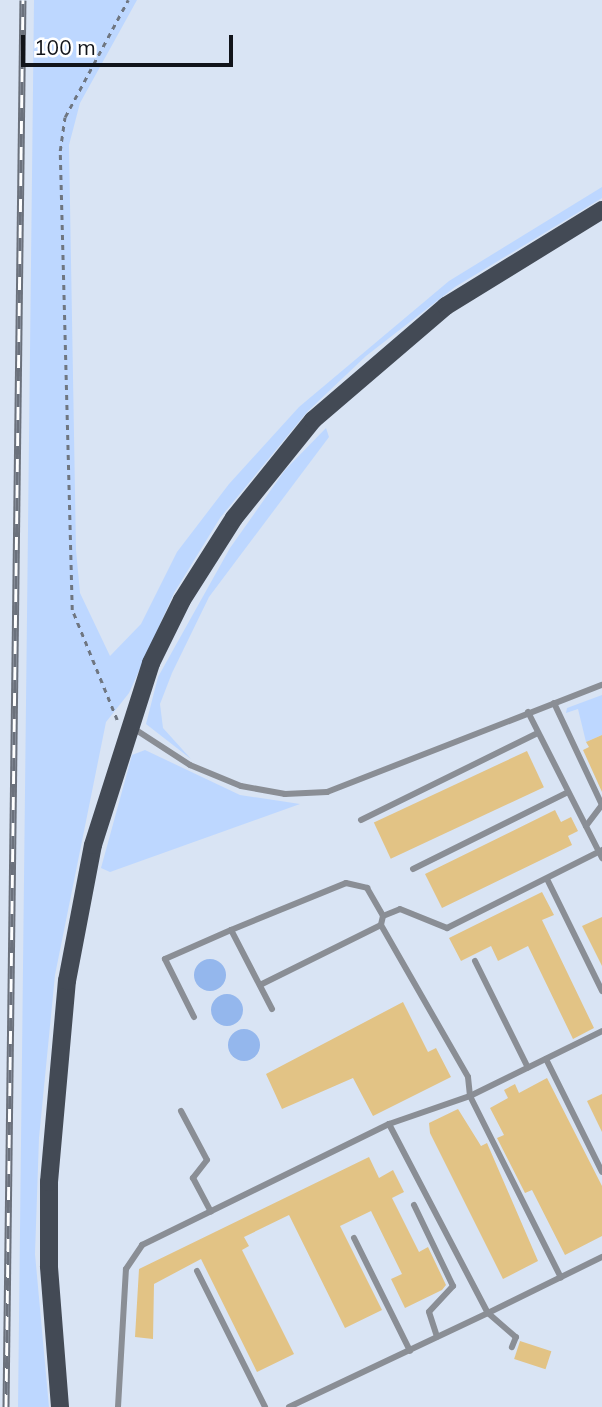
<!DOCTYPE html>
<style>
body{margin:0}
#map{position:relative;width:602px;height:1407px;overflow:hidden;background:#d9e4f4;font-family:Mulish,sans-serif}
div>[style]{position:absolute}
.green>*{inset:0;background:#bdd7ff}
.water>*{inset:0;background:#94b7ed}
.round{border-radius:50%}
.building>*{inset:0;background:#e2c385;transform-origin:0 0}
.path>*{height:2.5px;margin-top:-1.25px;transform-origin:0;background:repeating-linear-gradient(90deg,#6f7681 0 5px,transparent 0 10px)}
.service>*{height:6px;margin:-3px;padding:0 3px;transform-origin:3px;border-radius:3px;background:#8a8e95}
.primary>*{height:18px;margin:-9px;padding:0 9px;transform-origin:9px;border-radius:9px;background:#434a55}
.rail>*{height:7px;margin-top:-3.5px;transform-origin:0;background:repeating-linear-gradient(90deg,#fff 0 13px,#6b717c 0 26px);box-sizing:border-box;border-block:2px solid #6b717c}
span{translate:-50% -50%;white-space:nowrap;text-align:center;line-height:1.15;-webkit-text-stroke:6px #fff;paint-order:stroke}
.scale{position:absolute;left:21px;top:35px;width:212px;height:32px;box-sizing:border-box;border:4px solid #11141a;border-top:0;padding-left:9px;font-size:21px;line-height:24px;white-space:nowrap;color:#11141a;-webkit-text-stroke:5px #fff;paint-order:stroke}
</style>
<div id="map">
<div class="green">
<div style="clip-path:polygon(34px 0,137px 0,80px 103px,69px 145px,76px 550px,80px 593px,110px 656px,141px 624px,177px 552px,229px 484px,299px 407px,449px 281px,602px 187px,602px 198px,455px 287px,366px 356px,307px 412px,220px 518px,174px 593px,129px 693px,106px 722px,55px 975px,39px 1138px,35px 1254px,49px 1407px,18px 1407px)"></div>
<div style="clip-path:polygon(326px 428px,329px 437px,209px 597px,172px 673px,160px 704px,163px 728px,191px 759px,146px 724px,158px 677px,230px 548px,285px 470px)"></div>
<div style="clip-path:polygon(602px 695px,602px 735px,586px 742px,578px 709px,566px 713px,567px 708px)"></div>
<div style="clip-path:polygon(145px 750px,240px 795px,300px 804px,110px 872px,101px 868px,132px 755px)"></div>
</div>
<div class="water">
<div class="round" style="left:194px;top:959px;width:32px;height:32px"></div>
<div class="round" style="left:211px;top:994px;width:32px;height:32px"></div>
<div class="round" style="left:228px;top:1029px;width:32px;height:32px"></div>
</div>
<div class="building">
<div style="clip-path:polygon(602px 735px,602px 792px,583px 750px,589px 747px,586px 742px)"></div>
<div style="left:527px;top:751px;width:40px;height:169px;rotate:65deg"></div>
<div style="clip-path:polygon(555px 810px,561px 822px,571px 817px,578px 831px,568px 836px,572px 845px,442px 908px,425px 874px)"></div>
<div style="clip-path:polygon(542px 892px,554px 915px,542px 920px,594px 1028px,573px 1039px,528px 946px,498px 961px,491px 946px,461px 961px,449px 938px)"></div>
<div style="clip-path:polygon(602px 917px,602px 966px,582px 926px)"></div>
<div style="clip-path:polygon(403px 1002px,428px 1052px,436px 1048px,451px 1077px,373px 1116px,353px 1078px,282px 1109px,266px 1074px)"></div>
<div style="clip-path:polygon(547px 1078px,602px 1186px,602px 1236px,565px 1255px,532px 1190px,525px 1193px,497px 1138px,504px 1135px,490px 1108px,508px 1098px,504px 1090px,515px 1084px,519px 1093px)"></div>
<div style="clip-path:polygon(602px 1094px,602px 1132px,587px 1101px)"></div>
<div style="clip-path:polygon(458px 1109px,481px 1146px,487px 1143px,538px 1261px,503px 1279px,430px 1133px,429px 1123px)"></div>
<div style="clip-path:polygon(369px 1157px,379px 1178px,393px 1170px,404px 1192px,392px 1198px,419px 1252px,428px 1247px,446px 1285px,442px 1290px,405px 1308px,391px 1279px,402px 1274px,371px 1211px,340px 1226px,382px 1310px,345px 1328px,289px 1215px,244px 1237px,249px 1246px,242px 1250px,294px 1354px,257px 1372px,201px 1259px,154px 1284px,153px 1339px,135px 1337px,139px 1269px)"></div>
<div style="left:520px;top:1341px;width:33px;height:19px;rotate:18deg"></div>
</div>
<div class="path">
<div style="left:117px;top:720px;width:119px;rotate:-112.2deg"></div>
<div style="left:72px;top:610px;width:459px;rotate:-91.5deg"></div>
<div style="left:60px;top:151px;width:34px;rotate:-82deg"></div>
<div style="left:65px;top:117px;width:133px;rotate:-61.7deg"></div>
</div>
<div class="service">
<div style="left:554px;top:703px;width:113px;rotate:64.8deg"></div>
<div style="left:528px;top:712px;width:164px;rotate:63.1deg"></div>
<div style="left:133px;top:728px;width:68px;rotate:33deg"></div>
<div style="left:190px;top:765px;width:55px;rotate:22.4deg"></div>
<div style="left:241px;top:786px;width:45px;rotate:10.3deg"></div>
<div style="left:285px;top:794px;width:42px;rotate:-2.7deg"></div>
<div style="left:327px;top:792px;width:295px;rotate:-21.3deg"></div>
<div style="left:361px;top:820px;width:197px;rotate:-26.2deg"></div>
<div style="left:586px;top:826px;width:26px;rotate:-53deg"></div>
<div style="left:413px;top:869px;width:173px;rotate:-26.4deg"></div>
<div style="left:547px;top:879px;width:125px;rotate:63.8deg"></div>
<div style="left:383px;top:916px;width:18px;rotate:-22deg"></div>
<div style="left:400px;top:909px;width:51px;rotate:22deg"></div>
<div style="left:447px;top:928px;width:174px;rotate:-26.7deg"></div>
<div style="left:475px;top:961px;width:119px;rotate:63.6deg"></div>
<div style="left:260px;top:985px;width:135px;rotate:-26.4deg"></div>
<div style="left:272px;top:1009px;width:89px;rotate:-117.4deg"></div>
<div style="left:231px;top:930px;width:124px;rotate:-22.2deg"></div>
<div style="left:346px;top:883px;width:22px;rotate:13deg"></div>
<div style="left:367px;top:888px;width:32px;rotate:60deg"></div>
<div style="left:383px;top:916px;width:9px;rotate:103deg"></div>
<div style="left:381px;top:925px;width:175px;rotate:60.2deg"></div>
<div style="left:468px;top:1077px;width:19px;rotate:84deg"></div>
<div style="left:470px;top:1096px;width:203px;rotate:63.4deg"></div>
<div style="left:194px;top:1017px;width:65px;rotate:-116.6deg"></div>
<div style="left:165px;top:959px;width:72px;rotate:-23.7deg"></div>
<div style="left:546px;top:1059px;width:126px;rotate:63.6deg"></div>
<div style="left:181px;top:1111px;width:55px;rotate:62deg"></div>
<div style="left:207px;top:1160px;width:23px;rotate:128deg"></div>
<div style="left:193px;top:1178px;width:38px;rotate:62deg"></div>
<div style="left:389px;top:1124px;width:213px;rotate:62.4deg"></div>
<div style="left:488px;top:1313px;width:127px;rotate:-26.2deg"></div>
<div style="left:414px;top:1205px;width:90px;rotate:64.3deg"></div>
<div style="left:453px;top:1286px;width:35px;rotate:133deg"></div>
<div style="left:429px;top:1312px;width:26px;rotate:72deg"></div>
<div style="left:354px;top:1238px;width:126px;rotate:63.6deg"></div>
<div style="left:197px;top:1271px;width:152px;rotate:63.4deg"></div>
<div style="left:118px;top:1407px;width:138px;rotate:-86.7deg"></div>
<div style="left:126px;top:1269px;width:29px;rotate:-56deg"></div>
<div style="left:142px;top:1245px;width:275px;rotate:-26.1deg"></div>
<div style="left:389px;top:1124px;width:86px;rotate:-19.1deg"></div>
<div style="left:470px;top:1096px;width:147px;rotate:-26.2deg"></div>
<div style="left:289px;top:1407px;width:220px;rotate:-25.3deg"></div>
<div style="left:488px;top:1313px;width:37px;rotate:41deg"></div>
<div style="left:516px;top:1337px;width:11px;rotate:112deg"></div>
</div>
<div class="primary">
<div style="left:60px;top:1407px;width:141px;rotate:-94.5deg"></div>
<div style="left:49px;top:1266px;width:84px;rotate:-90deg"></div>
<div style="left:49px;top:1182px;width:202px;rotate:-84.9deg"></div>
<div style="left:67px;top:981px;width:138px;rotate:-79.2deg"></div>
<div style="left:93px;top:845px;width:191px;rotate:-72.3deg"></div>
<div style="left:151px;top:663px;width:70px;rotate:-63.8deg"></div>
<div style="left:182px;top:600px;width:97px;rotate:-57.6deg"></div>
<div style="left:234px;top:518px;width:126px;rotate:-51.1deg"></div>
<div style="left:313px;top:420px;width:175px;rotate:-40.6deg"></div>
<div style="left:446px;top:306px;width:183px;rotate:-31.6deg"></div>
</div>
<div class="rail">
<div style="left:6px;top:1407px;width:1407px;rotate:-89.31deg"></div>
</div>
<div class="scale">100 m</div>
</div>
